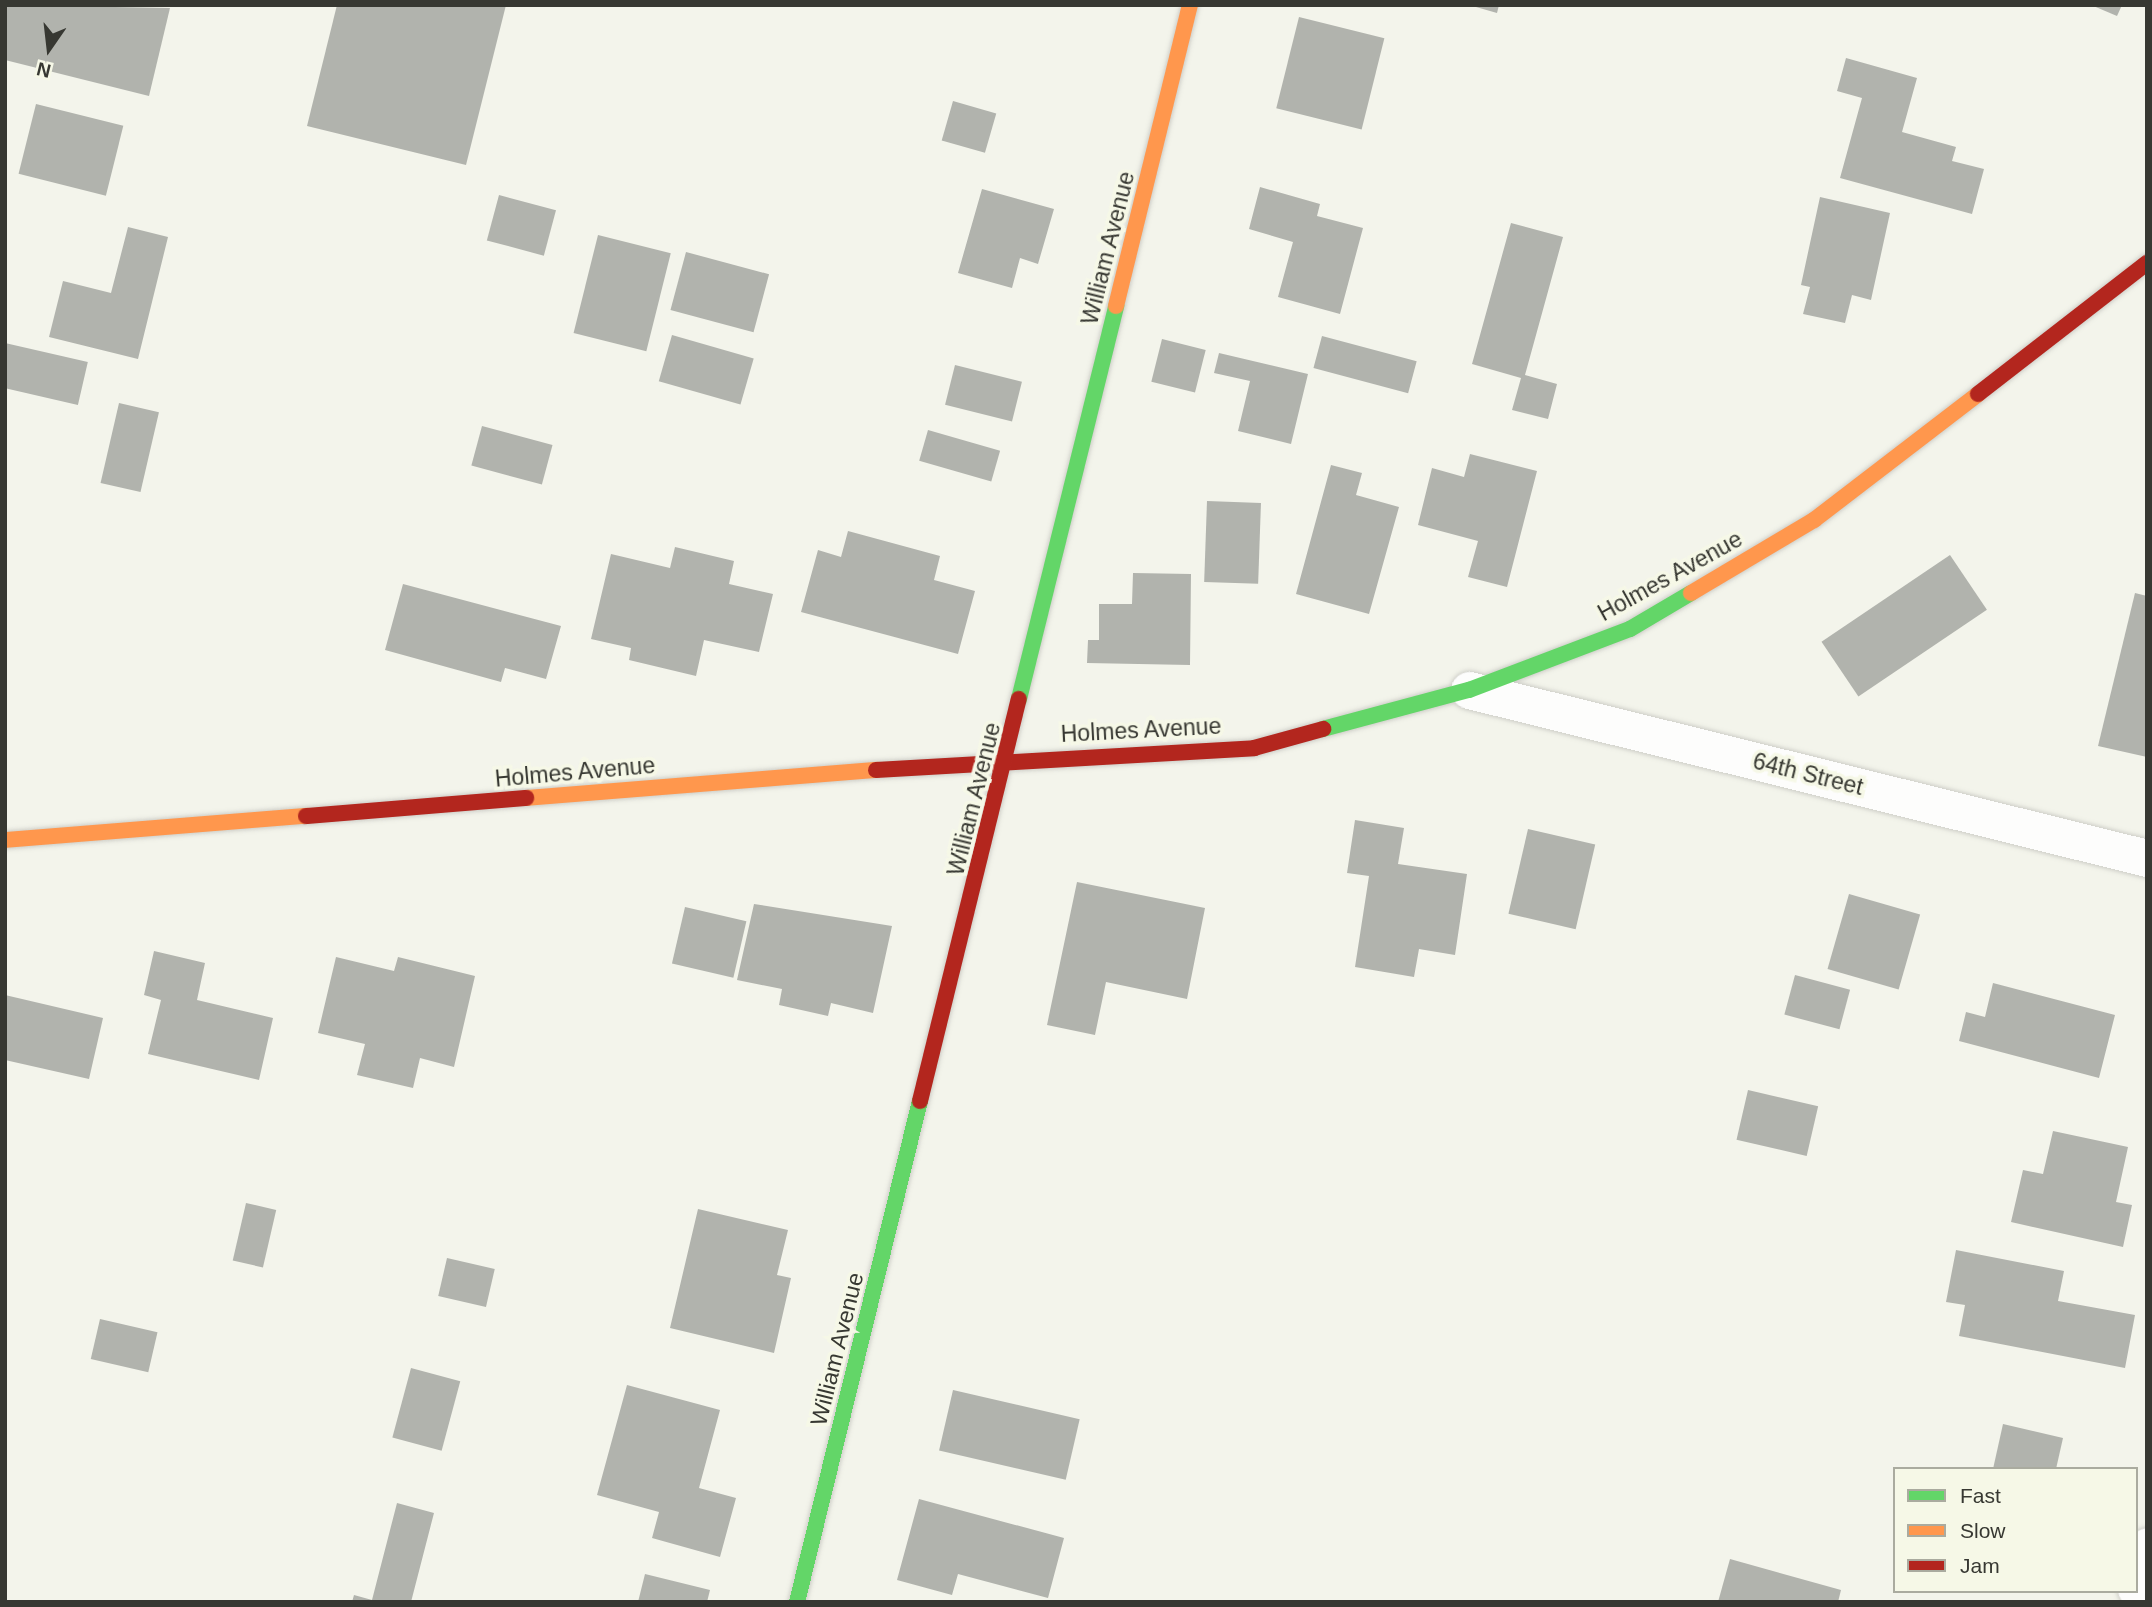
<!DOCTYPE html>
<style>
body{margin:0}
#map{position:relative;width:2152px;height:1607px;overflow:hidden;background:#f3f4eb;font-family:Arial,sans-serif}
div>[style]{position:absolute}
.building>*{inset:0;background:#b1b3ad;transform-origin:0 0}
.roads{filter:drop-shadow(0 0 2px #cecec8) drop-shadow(0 0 2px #cecec8)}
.street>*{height:37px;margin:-18.5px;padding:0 18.5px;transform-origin:18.5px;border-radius:18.5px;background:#fdfdfc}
.fast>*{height:16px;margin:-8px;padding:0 8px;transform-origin:8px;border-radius:8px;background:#63d668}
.slow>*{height:16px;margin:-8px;padding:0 8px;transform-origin:8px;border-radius:8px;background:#ff974d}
.jam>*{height:16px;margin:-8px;padding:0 8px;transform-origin:8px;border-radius:8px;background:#b3261e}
span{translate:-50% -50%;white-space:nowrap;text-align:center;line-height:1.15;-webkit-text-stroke:7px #f6f8e7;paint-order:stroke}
.street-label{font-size:23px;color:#373832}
.frame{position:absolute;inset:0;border:7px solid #373832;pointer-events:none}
.legend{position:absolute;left:1893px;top:1467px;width:245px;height:126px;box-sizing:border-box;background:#f6f8e7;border:2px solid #aaab9f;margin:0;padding:9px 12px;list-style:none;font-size:21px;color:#373832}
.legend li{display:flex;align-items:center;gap:14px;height:35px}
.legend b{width:35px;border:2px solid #aaab9f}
.north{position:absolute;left:14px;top:14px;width:70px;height:70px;-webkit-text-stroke:5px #f6f8e7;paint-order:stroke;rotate:194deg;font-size:19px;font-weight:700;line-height:28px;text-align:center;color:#373832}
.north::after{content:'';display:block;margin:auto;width:24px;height:32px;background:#373832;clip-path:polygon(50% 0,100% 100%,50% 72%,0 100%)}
</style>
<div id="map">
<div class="building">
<div style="clip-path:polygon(5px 5px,170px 8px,149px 96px,5px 60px)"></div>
<div style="clip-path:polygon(337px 5px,506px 5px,466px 165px,307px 126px)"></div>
<div style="clip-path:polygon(1469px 5px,1499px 5px,1497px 13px)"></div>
<div style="clip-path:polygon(2091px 5px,2122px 5px,2117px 16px)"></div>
<div style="left:1299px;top:17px;width:88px;height:94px;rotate:14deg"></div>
<div style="clip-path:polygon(1846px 58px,1917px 78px,1902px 132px,1956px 147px,1952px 161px,1984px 169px,1972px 214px,1840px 178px,1862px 98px,1837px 91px)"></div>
<div style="left:953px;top:101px;width:45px;height:41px;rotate:16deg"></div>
<div style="left:36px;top:104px;width:90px;height:72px;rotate:14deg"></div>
<div style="clip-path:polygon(1260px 187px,1320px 204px,1317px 216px,1363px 228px,1340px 314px,1278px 297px,1293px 242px,1249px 229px)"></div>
<div style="clip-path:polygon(982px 189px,1054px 209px,1038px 264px,1020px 258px,1012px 288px,958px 273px)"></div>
<div style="left:499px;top:195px;width:59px;height:47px;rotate:15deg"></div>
<div style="clip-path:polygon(1820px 197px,1890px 213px,1871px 300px,1852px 295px,1845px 323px,1803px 314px,1810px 287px,1801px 285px)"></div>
<div style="clip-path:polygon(1511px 223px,1563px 237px,1525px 375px,1557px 384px,1548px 419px,1512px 410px,1521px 378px,1472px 364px)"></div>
<div style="clip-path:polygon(128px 227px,168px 237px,138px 359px,49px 337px,63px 281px,111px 293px)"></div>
<div style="left:598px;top:235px;width:75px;height:101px;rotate:14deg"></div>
<div style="left:686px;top:252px;width:86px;height:60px;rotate:15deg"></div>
<div style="left:672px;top:335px;width:85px;height:48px;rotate:16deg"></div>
<div style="left:1322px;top:336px;width:98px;height:33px;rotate:15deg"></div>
<div style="left:1162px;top:339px;width:45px;height:44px;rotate:14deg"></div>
<div style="left:5px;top:343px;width:85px;height:44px;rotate:13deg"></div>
<div style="clip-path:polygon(1219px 353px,1308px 374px,1291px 444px,1238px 431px,1250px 381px,1214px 373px)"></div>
<div style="left:955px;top:365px;width:69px;height:41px;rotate:14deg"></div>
<div style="left:119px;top:403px;width:41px;height:82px;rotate:13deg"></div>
<div style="left:482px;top:426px;width:73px;height:41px;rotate:15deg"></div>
<div style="left:928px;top:430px;width:75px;height:32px;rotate:16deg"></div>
<div style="clip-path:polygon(1470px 454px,1537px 471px,1507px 587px,1468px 577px,1478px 541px,1418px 525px,1432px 468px,1464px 477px)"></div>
<div style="clip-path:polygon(1331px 465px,1362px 473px,1356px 495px,1399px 507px,1369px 614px,1296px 594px)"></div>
<div style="left:1207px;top:501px;width:54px;height:81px;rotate:2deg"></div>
<div style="clip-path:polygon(848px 531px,940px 556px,934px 580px,975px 591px,958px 654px,801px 612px,818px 550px,841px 557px)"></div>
<div style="clip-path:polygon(675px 547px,734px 561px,729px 584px,773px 594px,759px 652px,704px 640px,696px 676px,629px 660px,631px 648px,591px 639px,611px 554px,670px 568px)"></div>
<div style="left:1950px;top:555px;width:66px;height:155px;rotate:56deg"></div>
<div style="clip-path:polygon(1133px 573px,1191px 574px,1190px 665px,1087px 663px,1088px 640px,1099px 640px,1099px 604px,1132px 604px)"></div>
<div style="clip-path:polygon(403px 584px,561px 626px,546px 679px,505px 668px,501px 682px,385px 650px)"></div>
<div style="clip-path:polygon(2135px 593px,2147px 596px,2147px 757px,2098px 746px)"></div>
<div style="clip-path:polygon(1355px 820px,1404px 828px,1398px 864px,1467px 874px,1455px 955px,1419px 949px,1414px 977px,1355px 967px,1369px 876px,1347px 873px)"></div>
<div style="left:1528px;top:829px;width:69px;height:87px;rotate:13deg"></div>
<div style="clip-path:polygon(1077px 882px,1205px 908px,1187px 999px,1106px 982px,1095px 1035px,1047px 1025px)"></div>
<div style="left:1849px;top:894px;width:74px;height:78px;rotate:16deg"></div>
<div style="clip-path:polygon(754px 904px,892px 926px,873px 1013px,831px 1003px,828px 1016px,779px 1005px,782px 989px,737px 980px)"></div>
<div style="left:685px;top:907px;width:63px;height:58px;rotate:13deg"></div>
<div style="clip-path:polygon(154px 951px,205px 963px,197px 1000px,273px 1018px,259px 1080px,148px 1054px,161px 1000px,144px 995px)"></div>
<div style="clip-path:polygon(336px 957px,394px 971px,398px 957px,475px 976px,454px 1067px,420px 1058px,413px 1088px,357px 1075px,365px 1044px,318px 1033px)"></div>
<div style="left:1795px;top:975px;width:57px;height:41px;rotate:15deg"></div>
<div style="clip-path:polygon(1993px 983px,2115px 1015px,2099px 1078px,1959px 1041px,1966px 1012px,1985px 1017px)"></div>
<div style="clip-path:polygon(5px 995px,103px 1018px,89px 1079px,5px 1060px)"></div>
<div style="left:1748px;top:1090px;width:72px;height:51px;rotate:13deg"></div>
<div style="clip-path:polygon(2053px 1131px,2128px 1147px,2116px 1202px,2132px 1205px,2123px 1247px,2011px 1222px,2023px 1170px,2043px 1174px)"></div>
<div style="left:246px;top:1203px;width:31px;height:59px;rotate:13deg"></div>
<div style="clip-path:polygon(698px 1209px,788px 1230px,777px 1275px,791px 1278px,774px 1353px,670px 1328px)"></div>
<div style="clip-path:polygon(1956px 1250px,2064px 1271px,2058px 1301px,2135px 1315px,2125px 1368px,1959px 1336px,1965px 1305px,1946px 1302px)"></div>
<div style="left:447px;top:1258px;width:49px;height:39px;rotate:13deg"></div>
<div style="left:100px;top:1319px;width:59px;height:41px;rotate:13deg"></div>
<div style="left:411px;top:1368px;width:51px;height:72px;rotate:15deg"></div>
<div style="clip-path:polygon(627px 1385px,720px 1410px,699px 1488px,736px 1498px,720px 1557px,652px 1538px,659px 1512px,597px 1495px)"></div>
<div style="left:953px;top:1390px;width:130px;height:62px;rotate:13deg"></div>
<div style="clip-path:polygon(2003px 1424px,2063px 1438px,2056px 1469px,1993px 1469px)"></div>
<div style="clip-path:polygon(919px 1499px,1064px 1538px,1048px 1598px,958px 1574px,952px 1595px,897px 1580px)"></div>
<div style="clip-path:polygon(397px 1503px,434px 1513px,411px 1602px,352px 1602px,354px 1595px,372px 1600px)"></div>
<div style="clip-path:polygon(1730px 1559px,1841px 1590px,1838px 1602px,1718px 1602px)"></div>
<div style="clip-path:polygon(645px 1574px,710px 1590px,707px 1602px,638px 1602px)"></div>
</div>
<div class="roads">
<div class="street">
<div style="left:1469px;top:690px;width:699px;rotate:13.92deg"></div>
<div style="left:2136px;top:1589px;width:44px;rotate:-75.7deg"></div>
</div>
<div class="fast">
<div style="left:1019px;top:699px;width:405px;rotate:-76.1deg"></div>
<div style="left:1323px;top:729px;width:151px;rotate:-15deg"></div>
<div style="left:1469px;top:690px;width:172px;rotate:-20.8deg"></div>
<div style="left:1630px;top:629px;width:71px;rotate:-30.5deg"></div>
<div style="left:797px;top:1602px;width:516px;rotate:-76.21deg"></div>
</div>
<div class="slow">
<div style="left:1116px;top:306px;width:310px;rotate:-76.2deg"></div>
<div style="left:1691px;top:593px;width:143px;rotate:-30.7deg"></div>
<div style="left:1814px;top:520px;width:207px;rotate:-37.5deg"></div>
<div style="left:526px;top:798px;width:351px;rotate:-4.6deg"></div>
<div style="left:5px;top:840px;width:302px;rotate:-4.6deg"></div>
</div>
<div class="jam">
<div style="left:1978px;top:394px;width:214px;rotate:-37.8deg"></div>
<div style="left:876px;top:770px;width:379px;rotate:-3.3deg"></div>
<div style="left:1254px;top:748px;width:72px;rotate:-15.4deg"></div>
<div style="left:306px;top:816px;width:221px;rotate:-4.7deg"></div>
<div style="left:920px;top:1101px;width:414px;rotate:-76.2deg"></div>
</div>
</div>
<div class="street-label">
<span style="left:1108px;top:248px;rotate:-76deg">William Avenue</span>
<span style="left:1670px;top:576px;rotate:-29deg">Holmes Avenue</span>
<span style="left:1141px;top:730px;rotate:-3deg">Holmes Avenue</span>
<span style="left:575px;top:772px;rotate:-5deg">Holmes Avenue</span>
<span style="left:1808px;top:774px;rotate:14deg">64th Street</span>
<span style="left:974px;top:799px;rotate:-76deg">William Avenue</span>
<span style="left:837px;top:1349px;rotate:-76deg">William Avenue</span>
</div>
<div class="frame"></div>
<ul class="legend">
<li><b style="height:9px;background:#63d668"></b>Fast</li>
<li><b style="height:9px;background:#ff974d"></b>Slow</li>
<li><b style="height:9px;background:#b3261e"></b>Jam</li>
</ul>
<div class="north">N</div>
</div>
